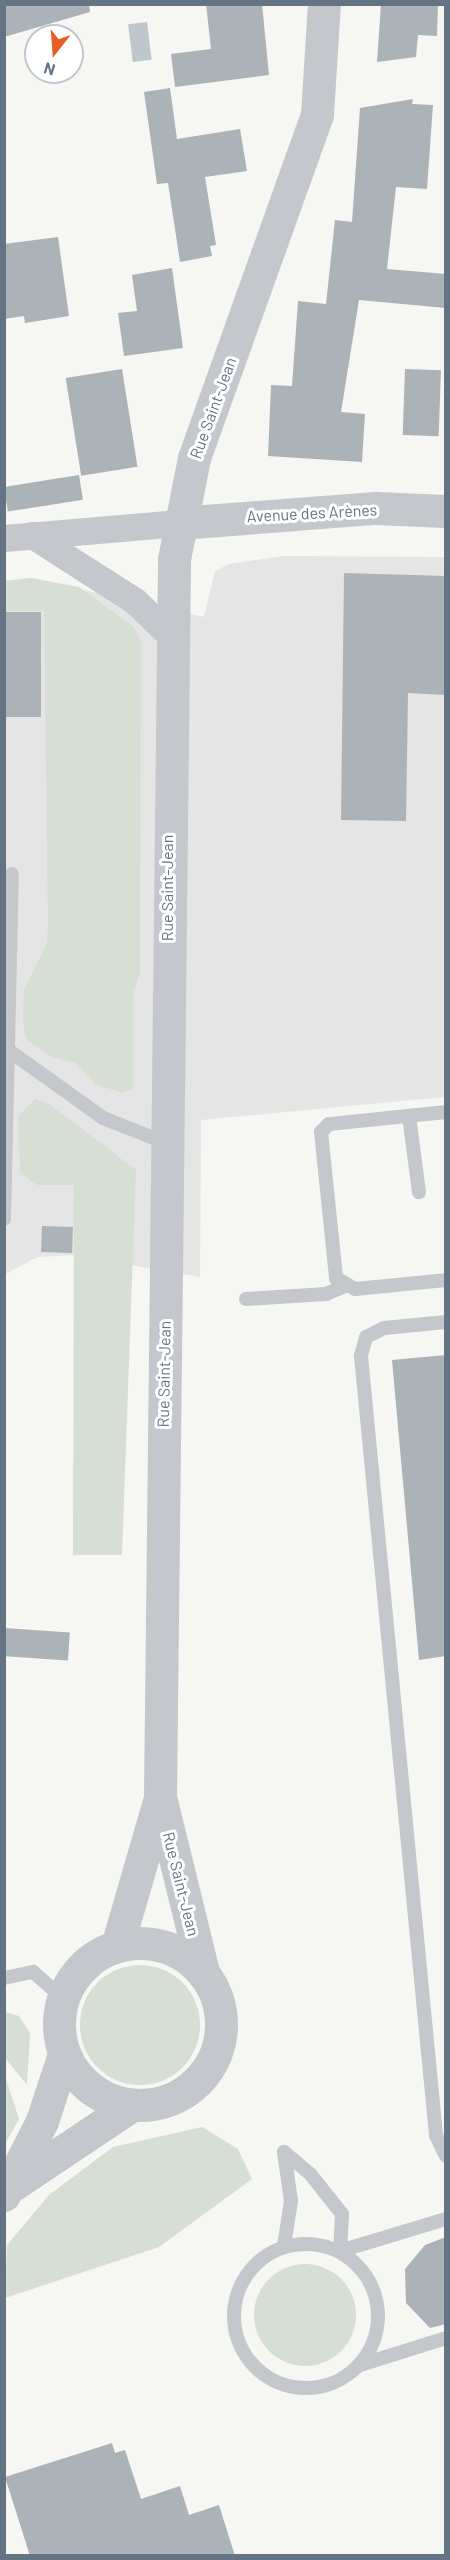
<!DOCTYPE html>
<meta charset="utf-8">
<style>
body{margin:0}
#map{position:relative;width:450px;height:2560px;overflow:hidden;background:#f6f6f3;font-family:Barlow,sans-serif}
div>[style]{position:absolute}
.built>*{inset:0;background:#e4e5e4}
.green>*{inset:0;background:#d7ded4}
.round{border-radius:50%}
.water>*{inset:0;background:#bec7cd;transform-origin:0 0}
.building>*{inset:0;background:#abb2b8;transform-origin:0 0}
.service>*{height:14px;margin:-7px;padding:0 7px;transform-origin:7px;border-radius:7px;background:#c4c7cb}
.service>.ring{margin:-7px;padding:0;box-sizing:content-box;background:none;border:14px solid #c4c7cb;border-radius:50%}
.minor>*{height:27px;margin:-13.5px;padding:0 13.5px;transform-origin:13.5px;border-radius:13.5px;background:#c4c7cb}
.tertiary>*{height:33px;margin:-16.5px;padding:0 16.5px;transform-origin:16.5px;border-radius:16.5px;background:#c4c7cb}
.tertiary>.ring{margin:-16.5px;padding:0;box-sizing:content-box;background:none;border:33px solid #c4c7cb;border-radius:50%}
span{translate:-50% -50%;white-space:nowrap;text-align:center;line-height:1.15;-webkit-text-stroke:6px #fff;paint-order:stroke}
.street-label{font-size:16px;color:#657485}
.frame{position:absolute;inset:0;border:6px solid #657485;pointer-events:none}
.north{position:absolute;left:24px;top:24px;width:60px;height:60px;box-sizing:border-box;background:#fff;border:2px solid #c1c7ce;border-radius:50%;rotate:197deg;font-size:16px;font-weight:700;line-height:24px;text-align:center;color:#657485}
.north::after{content:'';display:block;margin:auto;width:21px;height:27px;background:#e65e23;clip-path:polygon(50% 0,100% 100%,50% 72%,0 100%)}
</style>
<div id="map">
<div class="built">
<div style="clip-path:polygon(284px 556px,445px 557px,445px 1097px,201px 1120px,200px 1277px,74px 1255px,38px 1257px,5px 1274px,4px 581px,31px 578px,204px 617px,215px 571px,229px 564px)"></div>
</div>
<div class="green">
<div style="clip-path:polygon(31px 578px,79px 587px,134px 627px,141px 642px,140px 972px,133px 996px,133px 1088px,123px 1093px,95px 1084px,75px 1063px,52px 1057px,27px 1040px,23px 1024px,24px 990px,47px 943px,48px 925px,44px 611px,5px 611px,4px 581px)"></div>
<div style="clip-path:polygon(35px 1099px,49px 1104px,136px 1170px,122px 1555px,73px 1555px,74px 1185px,37px 1185px,20px 1173px,18px 1116px)"></div>
<div class="round" style="left:80px;top:1965px;width:120px;height:120px"></div>
<div style="clip-path:polygon(5px 2012px,19px 2016px,30px 2033px,27px 2085px,5px 2058px)"></div>
<div style="clip-path:polygon(5px 2076px,19px 2119px,5px 2144px,4px 2144px)"></div>
<div style="clip-path:polygon(202px 2127px,238px 2149px,252px 2179px,159px 2247px,5px 2298px,7px 2245px,49px 2195px,113px 2147px)"></div>
<div class="round" style="left:254px;top:2264px;width:102px;height:102px"></div>
</div>
<div class="water">
<div style="left:147px;top:22px;width:38px;height:19px;rotate:83deg"></div>
</div>
<div class="building">
<div style="clip-path:polygon(4px 4px,89px 4px,90px 12px,4px 37px)"></div>
<div style="clip-path:polygon(206px 4px,262px 4px,269px 75px,175px 87px,171px 54px,211px 49px)"></div>
<div style="clip-path:polygon(381px 4px,438px 4px,437px 36px,418px 35px,416px 57px,377px 62px)"></div>
<div style="clip-path:polygon(170px 88px,177px 139px,240px 129px,247px 171px,205px 177px,216px 245px,210px 246px,212px 256px,180px 262px,168px 183px,157px 184px,144px 92px)"></div>
<div style="clip-path:polygon(413px 99px,412px 104px,433px 105px,427px 189px,396px 187px,387px 269px,446px 274px,446px 308px,359px 300px,341px 412px,365px 414px,362px 462px,268px 456px,271px 385px,292px 386px,298px 301px,326px 304px,335px 220px,352px 222px,360px 108px)"></div>
<div style="clip-path:polygon(58px 237px,69px 316px,25px 323px,24px 316px,4px 319px,4px 244px)"></div>
<div style="clip-path:polygon(172px 268px,183px 348px,124px 356px,118px 313px,137px 311px,132px 275px)"></div>
<div style="left:122px;top:369px;width:99px;height:57px;rotate:81deg"></div>
<div style="left:405px;top:369px;width:36px;height:66px;rotate:2deg"></div>
<div style="left:79px;top:475px;width:25px;height:76px;rotate:81deg"></div>
<div style="clip-path:polygon(344px 573px,446px 576px,446px 695px,408px 693px,406px 821px,341px 820px)"></div>
<div style="left:4px;top:612px;width:37px;height:105px"></div>
<div style="left:42px;top:1226px;width:31px;height:26px;rotate:2deg"></div>
<div style="clip-path:polygon(446px 1355px,446px 1656px,419px 1660px,392px 1360px)"></div>
<div style="left:4px;top:1628px;width:66px;height:28px;rotate:4deg"></div>
<div style="clip-path:polygon(446px 2237px,446px 2324px,430px 2328px,406px 2303px,405px 2269px,425px 2245px)"></div>
<div style="clip-path:polygon(112px 2443px,115px 2453px,125px 2450px,141px 2499px,180px 2486px,189px 2515px,219px 2505px,235px 2556px,30px 2556px,5px 2477px)"></div>
</div>
<div class="service">
<div style="left:4px;top:1047px;width:122px;rotate:35.6deg"></div>
<div style="left:103px;top:1118px;width:68px;rotate:21.6deg"></div>
<div style="left:446px;top:1112px;width:118px;rotate:174.1deg"></div>
<div style="left:329px;top:1124px;width:11px;rotate:135deg"></div>
<div style="left:321px;top:1132px;width:147px;rotate:84.1deg"></div>
<div style="left:336px;top:1278px;width:22px;rotate:30deg"></div>
<div style="left:355px;top:1289px;width:91px;rotate:-5.6deg"></div>
<div style="left:409px;top:1116px;width:77px;rotate:82.5deg"></div>
<div style="left:4px;top:1219px;width:345px;rotate:-88.7deg"></div>
<div style="left:246px;top:1299px;width:80px;rotate:-3.6deg"></div>
<div style="left:326px;top:1294px;width:21px;rotate:-23deg"></div>
<div style="left:446px;top:1322px;width:62px;rotate:174.5deg"></div>
<div style="left:384px;top:1328px;width:20px;rotate:153deg"></div>
<div style="left:366px;top:1337px;width:20px;rotate:105deg"></div>
<div style="left:361px;top:1356px;width:783px;rotate:84.5deg"></div>
<div style="left:436px;top:2135px;width:23px;rotate:65deg"></div>
<div style="left:4px;top:1978px;width:30px;rotate:-12deg"></div>
<div style="left:33px;top:1972px;width:40px;rotate:41deg"></div>
<div style="left:284px;top:2152px;width:35px;rotate:40deg"></div>
<div style="left:311px;top:2175px;width:50px;rotate:51.5deg"></div>
<div style="left:342px;top:2214px;width:37px;rotate:93deg"></div>
<div style="left:340px;top:2251px;width:111px;rotate:-16.8deg"></div>
<div style="left:284px;top:2152px;width:49px;rotate:81.9deg"></div>
<div style="left:291px;top:2201px;width:46px;rotate:98.8deg"></div>
<div class="ring" style="left:234px;top:2244px;width:130px;height:130px"></div>
<div style="left:360px;top:2365px;width:90px;rotate:-17.4deg"></div>
</div>
<div class="minor">
<div style="left:32px;top:535px;width:122px;rotate:32.7deg"></div>
<div style="left:135px;top:601px;width:50px;rotate:44.2deg"></div>
<div style="left:4px;top:538px;width:176px;rotate:-4.9deg"></div>
</div>
<div class="tertiary">
<div style="left:179px;top:523px;width:197px;rotate:-4.4deg"></div>
<div style="left:375px;top:508px;width:71px;rotate:2.4deg"></div>
<div class="ring" style="left:59px;top:1943px;width:129px;height:129px"></div>
<div style="left:117px;top:1946px;width:151px;rotate:-73.8deg"></div>
<div style="left:203px;top:1972px;width:180px;rotate:-103.8deg"></div>
<div style="left:160px;top:1797px;width:1238px;rotate:-89.35deg"></div>
<div style="left:174px;top:559px;width:103px;rotate:-78.8deg"></div>
<div style="left:194px;top:458px;width:365px;rotate:-70.3deg"></div>
<div style="left:317px;top:114px;width:110px;rotate:-86.4deg"></div>
<div style="left:14px;top:2184px;width:142px;rotate:-33.8deg"></div>
<div style="left:4px;top:2195px;width:83px;rotate:-62.8deg"></div>
<div style="left:42px;top:2121px;width:71px;rotate:-71.8deg"></div>
</div>
<div class="street-label">
<span style="left:213px;top:408px;rotate:-70deg">Rue Saint-Jean</span>
<span style="left:312px;top:513px;rotate:-3deg">Avenue des Arènes</span>
<span style="left:167px;top:888px;rotate:-90deg">Rue Saint-Jean</span>
<span style="left:164px;top:1374px;rotate:-89deg">Rue Saint-Jean</span>
<span style="left:181px;top:1884px;rotate:76deg">Rue Saint-Jean</span>
</div>
<div class="frame"></div>
<div class="north">N</div>
</div>
